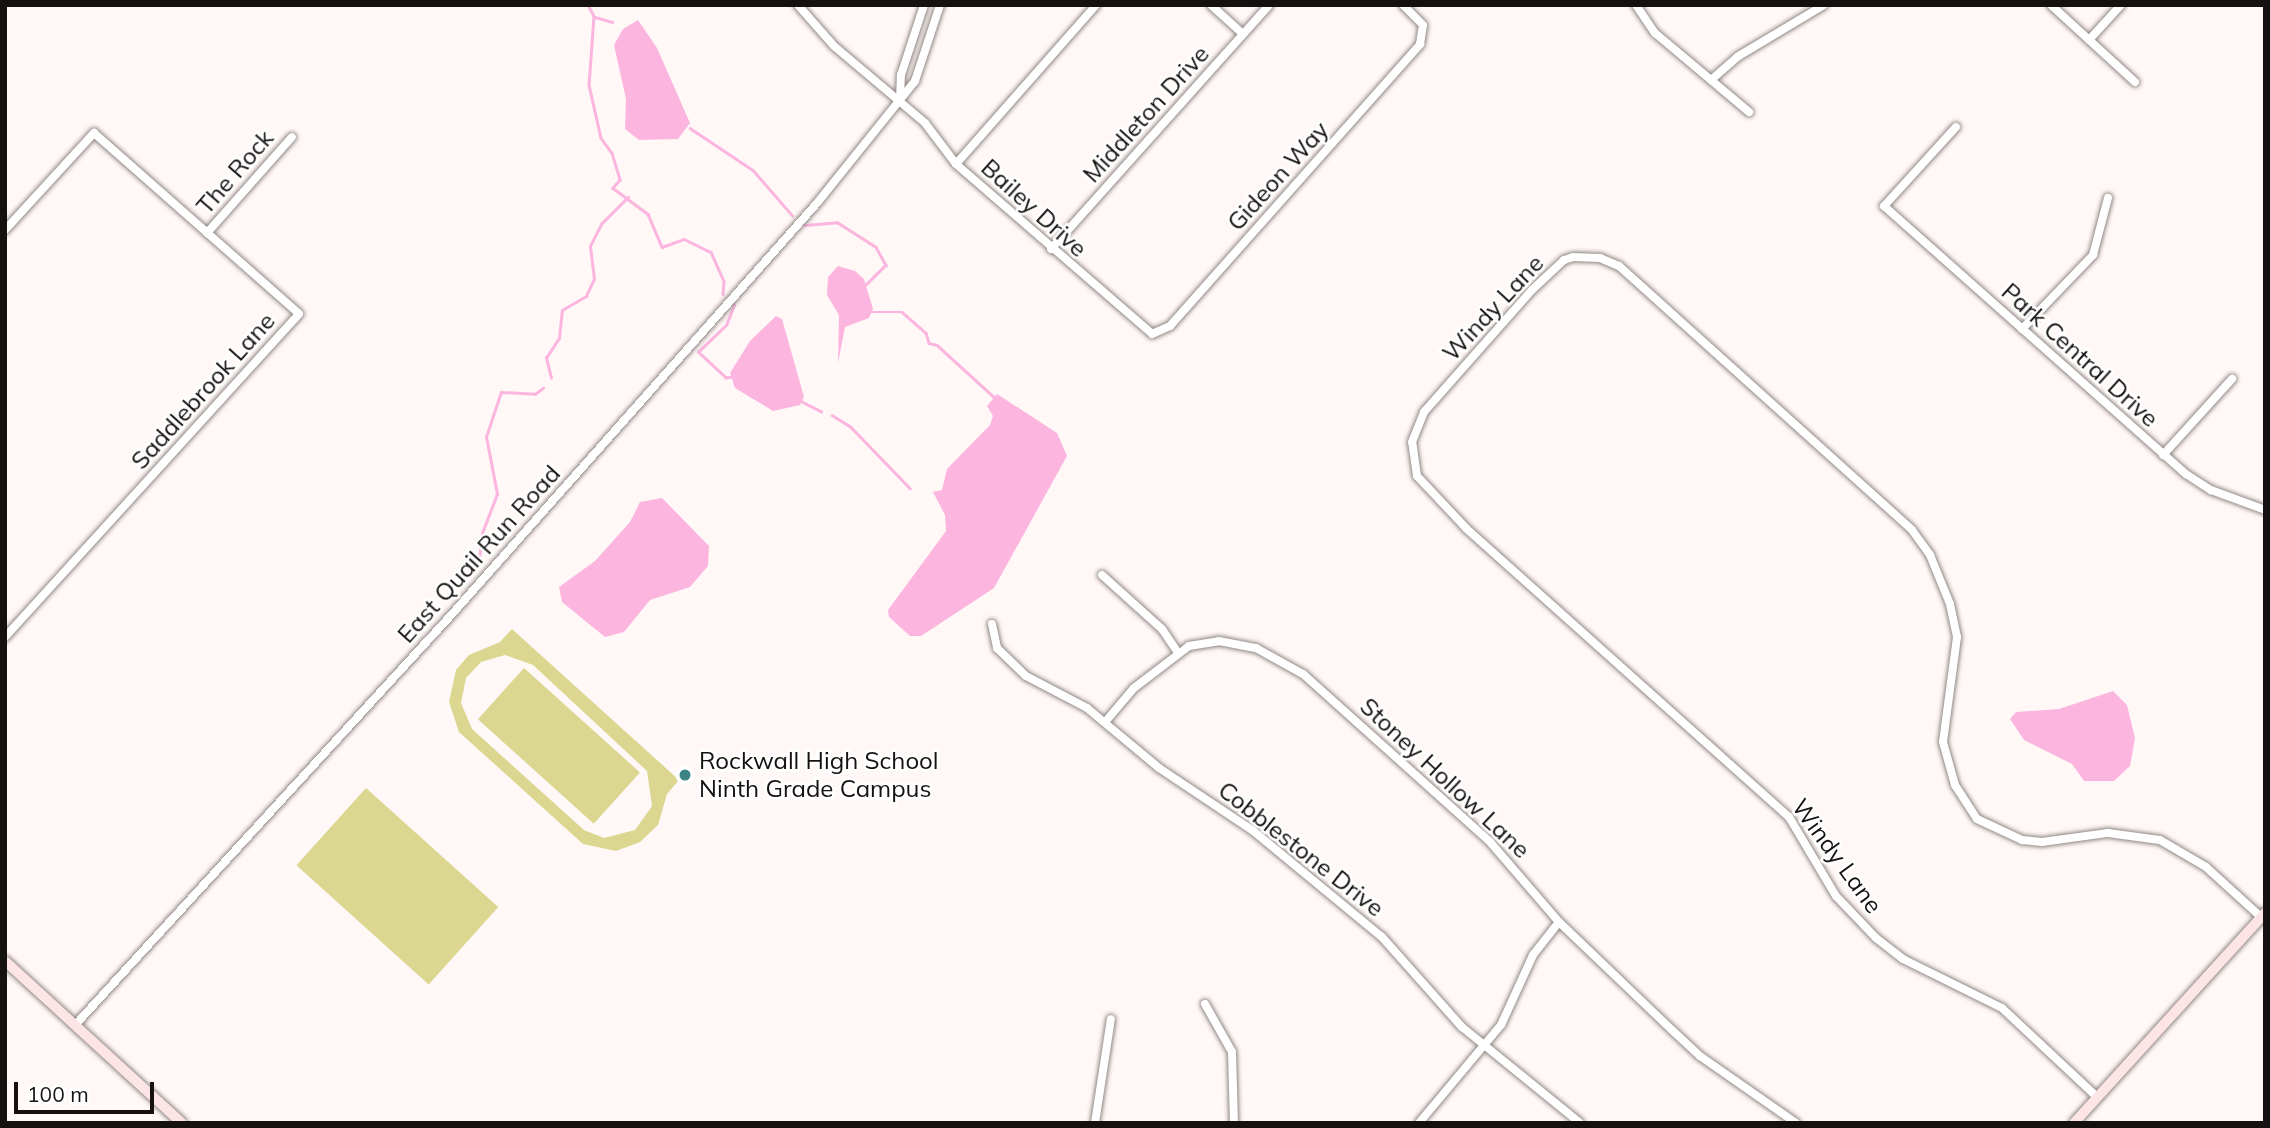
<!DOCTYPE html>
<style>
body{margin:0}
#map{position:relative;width:2270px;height:1128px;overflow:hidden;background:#fff8f6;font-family:Mulish,sans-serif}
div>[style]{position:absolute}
.green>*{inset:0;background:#dbd791;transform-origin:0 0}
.water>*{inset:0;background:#fbb5df}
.stream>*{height:2.5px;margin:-1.25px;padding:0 1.25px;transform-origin:1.25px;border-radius:1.25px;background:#fbb5df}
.roads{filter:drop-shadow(0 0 2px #928985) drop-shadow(0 0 2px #928985)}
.street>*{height:8px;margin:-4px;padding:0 4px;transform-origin:4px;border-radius:4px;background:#fff}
.secondary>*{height:10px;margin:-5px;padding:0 5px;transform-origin:5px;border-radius:5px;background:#fde4e7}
.dots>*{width:19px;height:19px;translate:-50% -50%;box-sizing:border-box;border:4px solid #fff;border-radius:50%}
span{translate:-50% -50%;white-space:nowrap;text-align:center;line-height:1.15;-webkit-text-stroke:5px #fff;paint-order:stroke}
.street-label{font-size:24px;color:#14110f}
.poi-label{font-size:24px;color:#14110f}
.left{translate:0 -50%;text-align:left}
.frame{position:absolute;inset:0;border:7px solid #14110f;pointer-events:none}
.scale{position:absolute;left:14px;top:1082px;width:140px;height:32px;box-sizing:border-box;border:4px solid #14110f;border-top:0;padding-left:9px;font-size:21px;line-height:24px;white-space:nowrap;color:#14110f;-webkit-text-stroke:5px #fff;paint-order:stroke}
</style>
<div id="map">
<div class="green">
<div style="clip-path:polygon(evenodd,512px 629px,679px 780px,667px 794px,658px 825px,640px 842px,616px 851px,583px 844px,459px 732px,449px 702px,456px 670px,469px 655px,500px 642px,512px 629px,505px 655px,533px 665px,647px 771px,652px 806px,635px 830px,604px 838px,584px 830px,472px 729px,461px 703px,466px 678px,481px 662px,505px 655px)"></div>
<div style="left:524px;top:668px;width:156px;height:69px;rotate:42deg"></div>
<div style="left:366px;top:788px;width:178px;height:104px;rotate:42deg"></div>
</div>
<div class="water">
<div style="clip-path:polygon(638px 20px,657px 48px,690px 123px,678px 139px,639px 140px,625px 129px,626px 99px,614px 45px,623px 29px)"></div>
<div style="clip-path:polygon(838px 266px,855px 271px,864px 279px,873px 309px,869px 318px,845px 327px,838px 363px,839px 315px,827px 295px,828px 277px)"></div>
<div style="clip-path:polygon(776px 316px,782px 319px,804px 397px,800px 405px,773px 411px,735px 388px,730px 373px,750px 341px)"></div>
<div style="clip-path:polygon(997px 394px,1057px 433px,1067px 456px,994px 588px,921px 636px,910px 636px,889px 617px,888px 610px,946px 531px,945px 515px,933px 492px,942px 490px,947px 469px,990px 425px,993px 416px,987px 406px)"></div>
<div style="clip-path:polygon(662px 498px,709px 546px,708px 566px,690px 587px,650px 600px,624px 632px,605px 637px,562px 602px,559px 587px,595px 561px,630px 522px,640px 502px)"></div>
<div style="clip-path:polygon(2113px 691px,2127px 705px,2135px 738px,2130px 766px,2114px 781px,2084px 781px,2072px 764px,2024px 740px,2010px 719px,2016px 712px,2059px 709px)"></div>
</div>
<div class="stream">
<div style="left:588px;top:5px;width:13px;rotate:61deg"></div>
<div style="left:594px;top:16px;width:69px;rotate:94.1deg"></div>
<div style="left:589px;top:85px;width:54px;rotate:77.2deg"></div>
<div style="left:601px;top:138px;width:19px;rotate:54deg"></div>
<div style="left:612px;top:153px;width:28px;rotate:73deg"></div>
<div style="left:620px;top:180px;width:11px;rotate:131deg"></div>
<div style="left:613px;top:188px;width:44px;rotate:36.6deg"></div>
<div style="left:648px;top:214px;width:36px;rotate:67deg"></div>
<div style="left:662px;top:247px;width:23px;rotate:-20deg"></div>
<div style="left:684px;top:239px;width:30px;rotate:26deg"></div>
<div style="left:711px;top:252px;width:32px;rotate:66deg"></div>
<div style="left:724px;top:281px;width:13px;rotate:94deg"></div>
<div style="left:595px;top:17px;width:18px;rotate:16deg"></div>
<div style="left:690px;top:128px;width:76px;rotate:33.7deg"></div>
<div style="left:753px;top:170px;width:60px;rotate:49.1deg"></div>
<div style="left:805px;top:225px;width:32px;rotate:-5deg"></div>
<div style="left:837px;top:222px;width:46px;rotate:32.7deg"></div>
<div style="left:876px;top:247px;width:21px;rotate:61deg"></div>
<div style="left:886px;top:265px;width:30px;rotate:135deg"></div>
<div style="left:871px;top:312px;width:31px"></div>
<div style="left:902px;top:312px;width:32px;rotate:41deg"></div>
<div style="left:926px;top:333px;width:10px;rotate:73deg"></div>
<div style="left:929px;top:343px;width:8px;rotate:14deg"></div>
<div style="left:937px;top:345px;width:77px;rotate:42.4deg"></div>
<div style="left:733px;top:377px;width:7px;rotate:172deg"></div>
<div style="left:726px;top:378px;width:38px;rotate:-137deg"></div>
<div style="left:698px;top:352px;width:39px;rotate:-44deg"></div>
<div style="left:726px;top:325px;width:22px;rotate:-68deg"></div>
<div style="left:551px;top:378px;width:21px;rotate:-104deg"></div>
<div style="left:546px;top:358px;width:24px;rotate:-57deg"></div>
<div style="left:559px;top:338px;width:28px;rotate:-84deg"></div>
<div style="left:562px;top:310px;width:28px;rotate:-30deg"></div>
<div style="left:586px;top:296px;width:19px;rotate:-65deg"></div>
<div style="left:594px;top:279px;width:33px;rotate:-97deg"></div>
<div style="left:590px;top:246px;width:25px;rotate:-63deg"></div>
<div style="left:601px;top:224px;width:38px;rotate:-45deg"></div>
<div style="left:799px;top:400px;width:25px;rotate:27deg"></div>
<div style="left:832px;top:415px;width:22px;rotate:32deg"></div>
<div style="left:851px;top:427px;width:85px;rotate:46deg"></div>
<div style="left:479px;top:559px;width:26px;rotate:-83deg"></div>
<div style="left:482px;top:533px;width:42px;rotate:-69deg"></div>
<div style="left:497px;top:494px;width:58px;rotate:-100.9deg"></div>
<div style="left:486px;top:437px;width:47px;rotate:-71.6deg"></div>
<div style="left:501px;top:392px;width:34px;rotate:3deg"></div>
<div style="left:535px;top:394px;width:10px;rotate:-37deg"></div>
</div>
<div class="roads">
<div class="street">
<div style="left:798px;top:5px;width:55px;rotate:48.7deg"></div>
<div style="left:834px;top:46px;width:119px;rotate:40.2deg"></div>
<div style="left:925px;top:123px;width:51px;rotate:52.9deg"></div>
<div style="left:956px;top:164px;width:259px;rotate:40.9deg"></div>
<div style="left:1152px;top:334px;width:20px;rotate:-24deg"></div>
<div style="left:1170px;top:326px;width:377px;rotate:-48.4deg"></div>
<div style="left:1420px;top:44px;width:19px;rotate:-81deg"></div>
<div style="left:1423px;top:25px;width:28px;rotate:-135deg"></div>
<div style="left:1211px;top:5px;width:43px;rotate:42.2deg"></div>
<div style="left:1636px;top:5px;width:34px;rotate:56deg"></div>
<div style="left:1655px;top:33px;width:123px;rotate:40deg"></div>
<div style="left:2051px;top:5px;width:114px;rotate:42.5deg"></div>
<div style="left:2089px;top:40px;width:47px;rotate:-47.6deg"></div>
<div style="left:1711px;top:80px;width:35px;rotate:-41deg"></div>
<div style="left:1737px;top:57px;width:101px;rotate:-30.9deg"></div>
<div style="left:900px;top:101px;width:26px;rotate:-88deg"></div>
<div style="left:901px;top:75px;width:74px;rotate:-71.8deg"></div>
<div style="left:1956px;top:127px;width:107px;rotate:132.3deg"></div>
<div style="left:1884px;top:206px;width:404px;rotate:41.6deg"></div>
<div style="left:2186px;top:474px;width:30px;rotate:33deg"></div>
<div style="left:2211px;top:490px;width:58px;rotate:20.3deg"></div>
<div style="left:956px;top:164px;width:212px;rotate:-48.6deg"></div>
<div style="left:5px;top:230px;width:132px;rotate:-47.5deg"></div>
<div style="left:94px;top:133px;width:273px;rotate:41.4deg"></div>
<div style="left:299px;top:314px;width:437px;rotate:132.3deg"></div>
<div style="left:207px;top:233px;width:128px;rotate:-48.5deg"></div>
<div style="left:1051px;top:249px;width:327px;rotate:-48.2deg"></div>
<div style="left:2022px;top:329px;width:103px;rotate:-46.2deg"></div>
<div style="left:2093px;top:255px;width:59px;rotate:-75.3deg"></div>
<div style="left:2163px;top:455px;width:103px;rotate:-47.8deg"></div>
<div style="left:1102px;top:575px;width:81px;rotate:42deg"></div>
<div style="left:1162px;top:629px;width:29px;rotate:56deg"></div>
<div style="left:992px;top:624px;width:25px;rotate:78deg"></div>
<div style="left:997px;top:648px;width:40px;rotate:44deg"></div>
<div style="left:1026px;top:676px;width:69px;rotate:27.7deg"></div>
<div style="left:1087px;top:708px;width:94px;rotate:39.8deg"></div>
<div style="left:1159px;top:768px;width:112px;rotate:33.7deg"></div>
<div style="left:1252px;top:830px;width:168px;rotate:39.5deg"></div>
<div style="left:1382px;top:937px;width:120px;rotate:48.4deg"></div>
<div style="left:1462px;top:1027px;width:152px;rotate:39.1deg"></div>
<div style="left:1106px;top:721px;width:43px;rotate:-49.7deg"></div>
<div style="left:1134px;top:688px;width:69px;rotate:-37.4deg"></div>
<div style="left:1189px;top:646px;width:30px;rotate:-9deg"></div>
<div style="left:1219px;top:641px;width:38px;rotate:11deg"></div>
<div style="left:1256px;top:648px;width:54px;rotate:29deg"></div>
<div style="left:1303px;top:674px;width:251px;rotate:41.9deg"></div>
<div style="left:1490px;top:842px;width:106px;rotate:49.2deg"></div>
<div style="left:1559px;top:922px;width:156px;rotate:43.7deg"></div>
<div style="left:1672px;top:1030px;width:38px;rotate:43deg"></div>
<div style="left:1700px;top:1056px;width:117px;rotate:34.9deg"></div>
<div style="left:1205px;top:1004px;width:55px;rotate:60.6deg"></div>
<div style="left:1232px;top:1052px;width:71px;rotate:88.4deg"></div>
<div style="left:76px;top:1024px;width:558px;rotate:-47.47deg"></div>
<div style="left:453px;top:613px;width:550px;rotate:-48.39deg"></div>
<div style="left:818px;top:202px;width:155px;rotate:-51.3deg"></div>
<div style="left:915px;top:81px;width:80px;rotate:-71.8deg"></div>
<div style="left:2097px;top:1097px;width:130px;rotate:-136.9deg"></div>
<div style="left:2002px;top:1008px;width:110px;rotate:-153.7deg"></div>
<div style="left:1903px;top:959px;width:34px;rotate:-142deg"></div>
<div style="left:1876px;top:938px;width:58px;rotate:-133.6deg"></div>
<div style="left:1836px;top:896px;width:92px;rotate:-120.7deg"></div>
<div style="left:1789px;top:817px;width:433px;rotate:-138.2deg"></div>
<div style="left:1466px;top:528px;width:71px;rotate:-133.3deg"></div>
<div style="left:1417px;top:476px;width:34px;rotate:-98deg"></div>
<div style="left:1412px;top:442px;width:32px;rotate:-68deg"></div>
<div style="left:1424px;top:412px;width:164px;rotate:-48.5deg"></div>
<div style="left:1533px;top:289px;width:42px;rotate:-43.1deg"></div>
<div style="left:1564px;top:260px;width:9px;rotate:-18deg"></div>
<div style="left:1573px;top:257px;width:27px;rotate:2deg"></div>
<div style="left:1600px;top:258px;width:21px;rotate:23deg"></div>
<div style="left:1619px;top:266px;width:394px;rotate:42deg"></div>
<div style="left:1912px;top:530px;width:31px;rotate:54deg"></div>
<div style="left:1930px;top:555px;width:53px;rotate:67.8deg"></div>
<div style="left:1950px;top:604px;width:34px;rotate:78deg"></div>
<div style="left:1957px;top:637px;width:106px;rotate:97.6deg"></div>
<div style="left:1943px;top:742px;width:45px;rotate:74.4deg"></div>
<div style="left:1955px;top:785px;width:40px;rotate:57.1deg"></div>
<div style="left:1977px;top:819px;width:50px;rotate:25deg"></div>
<div style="left:2022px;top:840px;width:20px;rotate:6deg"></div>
<div style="left:2042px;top:842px;width:67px;rotate:-7.8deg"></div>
<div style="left:2108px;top:833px;width:52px;rotate:7.7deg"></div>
<div style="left:2160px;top:840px;width:53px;rotate:30.4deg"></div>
<div style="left:2206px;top:867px;width:74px;rotate:42.3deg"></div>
<div style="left:1095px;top:1123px;width:105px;rotate:-81.3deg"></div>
<div style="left:1419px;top:1123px;width:128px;rotate:-50.1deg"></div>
<div style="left:1501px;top:1025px;width:77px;rotate:-65.4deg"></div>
<div style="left:1533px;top:955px;width:42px;rotate:-51.8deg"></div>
</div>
<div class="secondary">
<div style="left:5px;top:961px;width:240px;rotate:42.5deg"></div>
<div style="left:2074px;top:1123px;width:284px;rotate:-47.7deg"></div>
</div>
</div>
<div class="dots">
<div style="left:685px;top:775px;background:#3b8385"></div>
</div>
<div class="street-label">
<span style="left:1146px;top:114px;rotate:-48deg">Middleton Drive</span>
<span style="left:235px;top:172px;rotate:-49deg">The Rock</span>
<span style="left:1278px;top:176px;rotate:-48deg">Gideon Way</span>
<span style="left:1034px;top:208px;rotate:42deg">Bailey Drive</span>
<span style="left:1493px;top:308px;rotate:-47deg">Windy Lane</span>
<span style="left:2080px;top:355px;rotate:42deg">Park Central Drive</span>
<span style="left:203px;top:391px;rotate:-48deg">Saddlebrook Lane</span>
<span style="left:479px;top:554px;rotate:-48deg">East Quail Run Road</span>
<span style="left:1445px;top:778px;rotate:43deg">Stoney Hollow Lane</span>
<span style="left:1301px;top:849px;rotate:38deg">Cobblestone Drive</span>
<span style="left:1837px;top:856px;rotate:54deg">Windy Lane</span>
</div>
<div class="poi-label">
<span class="left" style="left:699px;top:775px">Rockwall High School<br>Ninth Grade Campus</span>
</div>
<div class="frame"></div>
<div class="scale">100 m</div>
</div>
